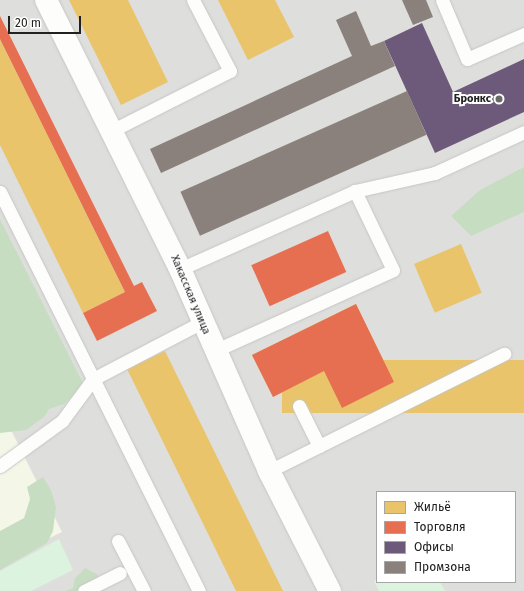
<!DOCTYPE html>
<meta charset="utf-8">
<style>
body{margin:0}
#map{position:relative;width:524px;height:591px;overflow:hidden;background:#efefeb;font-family:"Fira Sans",sans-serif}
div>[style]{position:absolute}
.built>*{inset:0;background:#dededc}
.education>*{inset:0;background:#f4f7e8}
.forest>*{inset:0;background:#c7ddc2}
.park>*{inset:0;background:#dbf3df}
.homes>*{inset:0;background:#e9c46a;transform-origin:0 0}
.shops>*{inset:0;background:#e76f51;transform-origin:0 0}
.offices>*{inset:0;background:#6d597a}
.industry>*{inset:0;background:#8a817c;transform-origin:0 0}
.roads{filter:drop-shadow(0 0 1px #c6c6c4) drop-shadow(0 0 1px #c6c6c4)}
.service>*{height:13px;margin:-6.5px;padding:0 6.5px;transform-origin:6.5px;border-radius:6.5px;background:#fdfdfc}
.minor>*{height:22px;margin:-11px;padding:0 11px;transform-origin:11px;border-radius:11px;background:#fdfdfc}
.dots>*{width:11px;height:11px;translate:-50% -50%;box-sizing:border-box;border:2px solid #fff;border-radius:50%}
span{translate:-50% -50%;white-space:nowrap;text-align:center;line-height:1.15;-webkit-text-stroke:4px #fff;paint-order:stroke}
.poi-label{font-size:11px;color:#212121;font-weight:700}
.right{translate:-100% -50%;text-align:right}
.street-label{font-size:11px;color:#212121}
.legend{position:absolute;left:376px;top:491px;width:140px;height:92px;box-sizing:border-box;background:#fff;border:1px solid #a6a6a6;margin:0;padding:5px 7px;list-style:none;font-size:12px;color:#212121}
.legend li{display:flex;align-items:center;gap:8px;height:20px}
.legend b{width:20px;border:1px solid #a6a6a6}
.scale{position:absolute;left:8px;top:16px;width:73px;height:18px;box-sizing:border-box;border:2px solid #212121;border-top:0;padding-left:5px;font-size:12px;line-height:14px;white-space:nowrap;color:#212121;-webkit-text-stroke:3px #fff;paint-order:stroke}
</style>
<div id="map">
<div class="built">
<div style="clip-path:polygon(evenodd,0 0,524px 0,524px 591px,0 591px,0 0,377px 492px,515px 492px,515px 582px,377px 582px,377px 492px)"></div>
</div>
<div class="education">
<div style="clip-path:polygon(0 408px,62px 532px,0 562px)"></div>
</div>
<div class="forest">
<div style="clip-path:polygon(524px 167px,524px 212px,471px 236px,451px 216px,480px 190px)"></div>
<div style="clip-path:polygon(0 219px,84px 385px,64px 404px,49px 409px,44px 417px,26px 430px,0 433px)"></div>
<div style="clip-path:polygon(43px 477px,51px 490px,56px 507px,53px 531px,47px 543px,0 570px,0 531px,24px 518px,30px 499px,27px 487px)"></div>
<div style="clip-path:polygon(85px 568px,97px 574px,102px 591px,66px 591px,73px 588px,75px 578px)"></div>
</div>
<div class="park">
<div style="clip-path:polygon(59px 539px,73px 570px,31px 591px,0 591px,0 571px)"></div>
<div style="clip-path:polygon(377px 579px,377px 582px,440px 582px,445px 591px,379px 591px,374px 581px)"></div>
</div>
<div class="homes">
<div style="clip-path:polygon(69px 0,128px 0,168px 82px,121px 105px)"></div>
<div style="clip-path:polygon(218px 0,275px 0,294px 37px,248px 60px)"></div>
<div style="clip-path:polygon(0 39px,125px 292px,83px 313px,0 145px)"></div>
<div style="left:461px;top:244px;width:53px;height:51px;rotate:67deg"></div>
<div style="clip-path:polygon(356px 304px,394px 382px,342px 408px,324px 371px,273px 397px,252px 355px)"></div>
<div style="clip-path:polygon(165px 351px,283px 591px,236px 591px,167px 450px,127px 369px)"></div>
<div style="left:524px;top:360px;width:53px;height:242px;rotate:90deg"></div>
</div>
<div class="shops">
<div style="clip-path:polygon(0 16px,134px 286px,142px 282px,157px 311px,97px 341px,83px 313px,125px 292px,0 39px)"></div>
<div style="left:328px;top:231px;width:45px;height:84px;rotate:66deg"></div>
<div style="clip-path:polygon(356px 304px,394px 382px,342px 408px,324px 371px,273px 397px,252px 355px)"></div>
</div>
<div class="offices">
<div style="clip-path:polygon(422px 23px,453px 92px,524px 59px,524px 112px,435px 153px,384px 41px)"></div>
</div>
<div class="industry">
<div style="clip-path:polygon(402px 0,426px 0,433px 17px,413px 25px)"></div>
<div style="clip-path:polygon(356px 11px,371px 46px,384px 41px,395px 66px,161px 173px,150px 149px,352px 56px,336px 20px)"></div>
<div style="left:407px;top:91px;width:48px;height:248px;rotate:66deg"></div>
</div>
<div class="roads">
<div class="service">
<div style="left:442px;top:0;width:64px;rotate:67deg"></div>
<div style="left:467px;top:59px;width:62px;rotate:-23.7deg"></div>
<div style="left:111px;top:131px;width:133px;rotate:-26.8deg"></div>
<div style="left:230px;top:71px;width:80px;rotate:-117.5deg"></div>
<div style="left:0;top:192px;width:446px;rotate:63.5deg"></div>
<div style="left:180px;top:269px;width:192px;rotate:-24deg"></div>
<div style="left:355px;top:191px;width:82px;rotate:-12.7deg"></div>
<div style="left:435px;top:173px;width:98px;rotate:-24.7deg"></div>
<div style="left:214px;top:351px;width:196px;rotate:-24.3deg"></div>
<div style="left:393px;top:270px;width:88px;rotate:-115.7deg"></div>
<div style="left:299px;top:406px;width:45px;rotate:63.4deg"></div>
<div style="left:0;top:466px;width:77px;rotate:-36deg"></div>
<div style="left:62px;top:421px;width:52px;rotate:-53.6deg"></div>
<div style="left:93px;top:379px;width:123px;rotate:-27.6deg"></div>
<div style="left:269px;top:471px;width:263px;rotate:-26.5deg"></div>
<div style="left:118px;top:541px;width:56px;rotate:62.5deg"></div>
<div style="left:84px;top:591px;width:40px;rotate:-26.6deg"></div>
</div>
<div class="minor">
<div style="left:46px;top:0;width:301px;rotate:63.5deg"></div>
<div style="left:180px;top:269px;width:221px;rotate:66.2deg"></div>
<div style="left:269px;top:471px;width:135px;rotate:63.1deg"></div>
</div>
</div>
<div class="dots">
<div style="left:499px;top:99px;background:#696968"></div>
</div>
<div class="poi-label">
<span class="right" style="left:491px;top:99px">Бронкс</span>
</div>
<div class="street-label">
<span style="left:190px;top:295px;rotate:67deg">Хакасская улица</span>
</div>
<ul class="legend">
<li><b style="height:11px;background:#e9c46a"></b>Жильё</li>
<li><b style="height:11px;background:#e76f51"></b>Торговля</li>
<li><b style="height:11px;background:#6d597a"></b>Офисы</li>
<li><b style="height:11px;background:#8a817c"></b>Промзона</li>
</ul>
<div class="scale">20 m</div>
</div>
